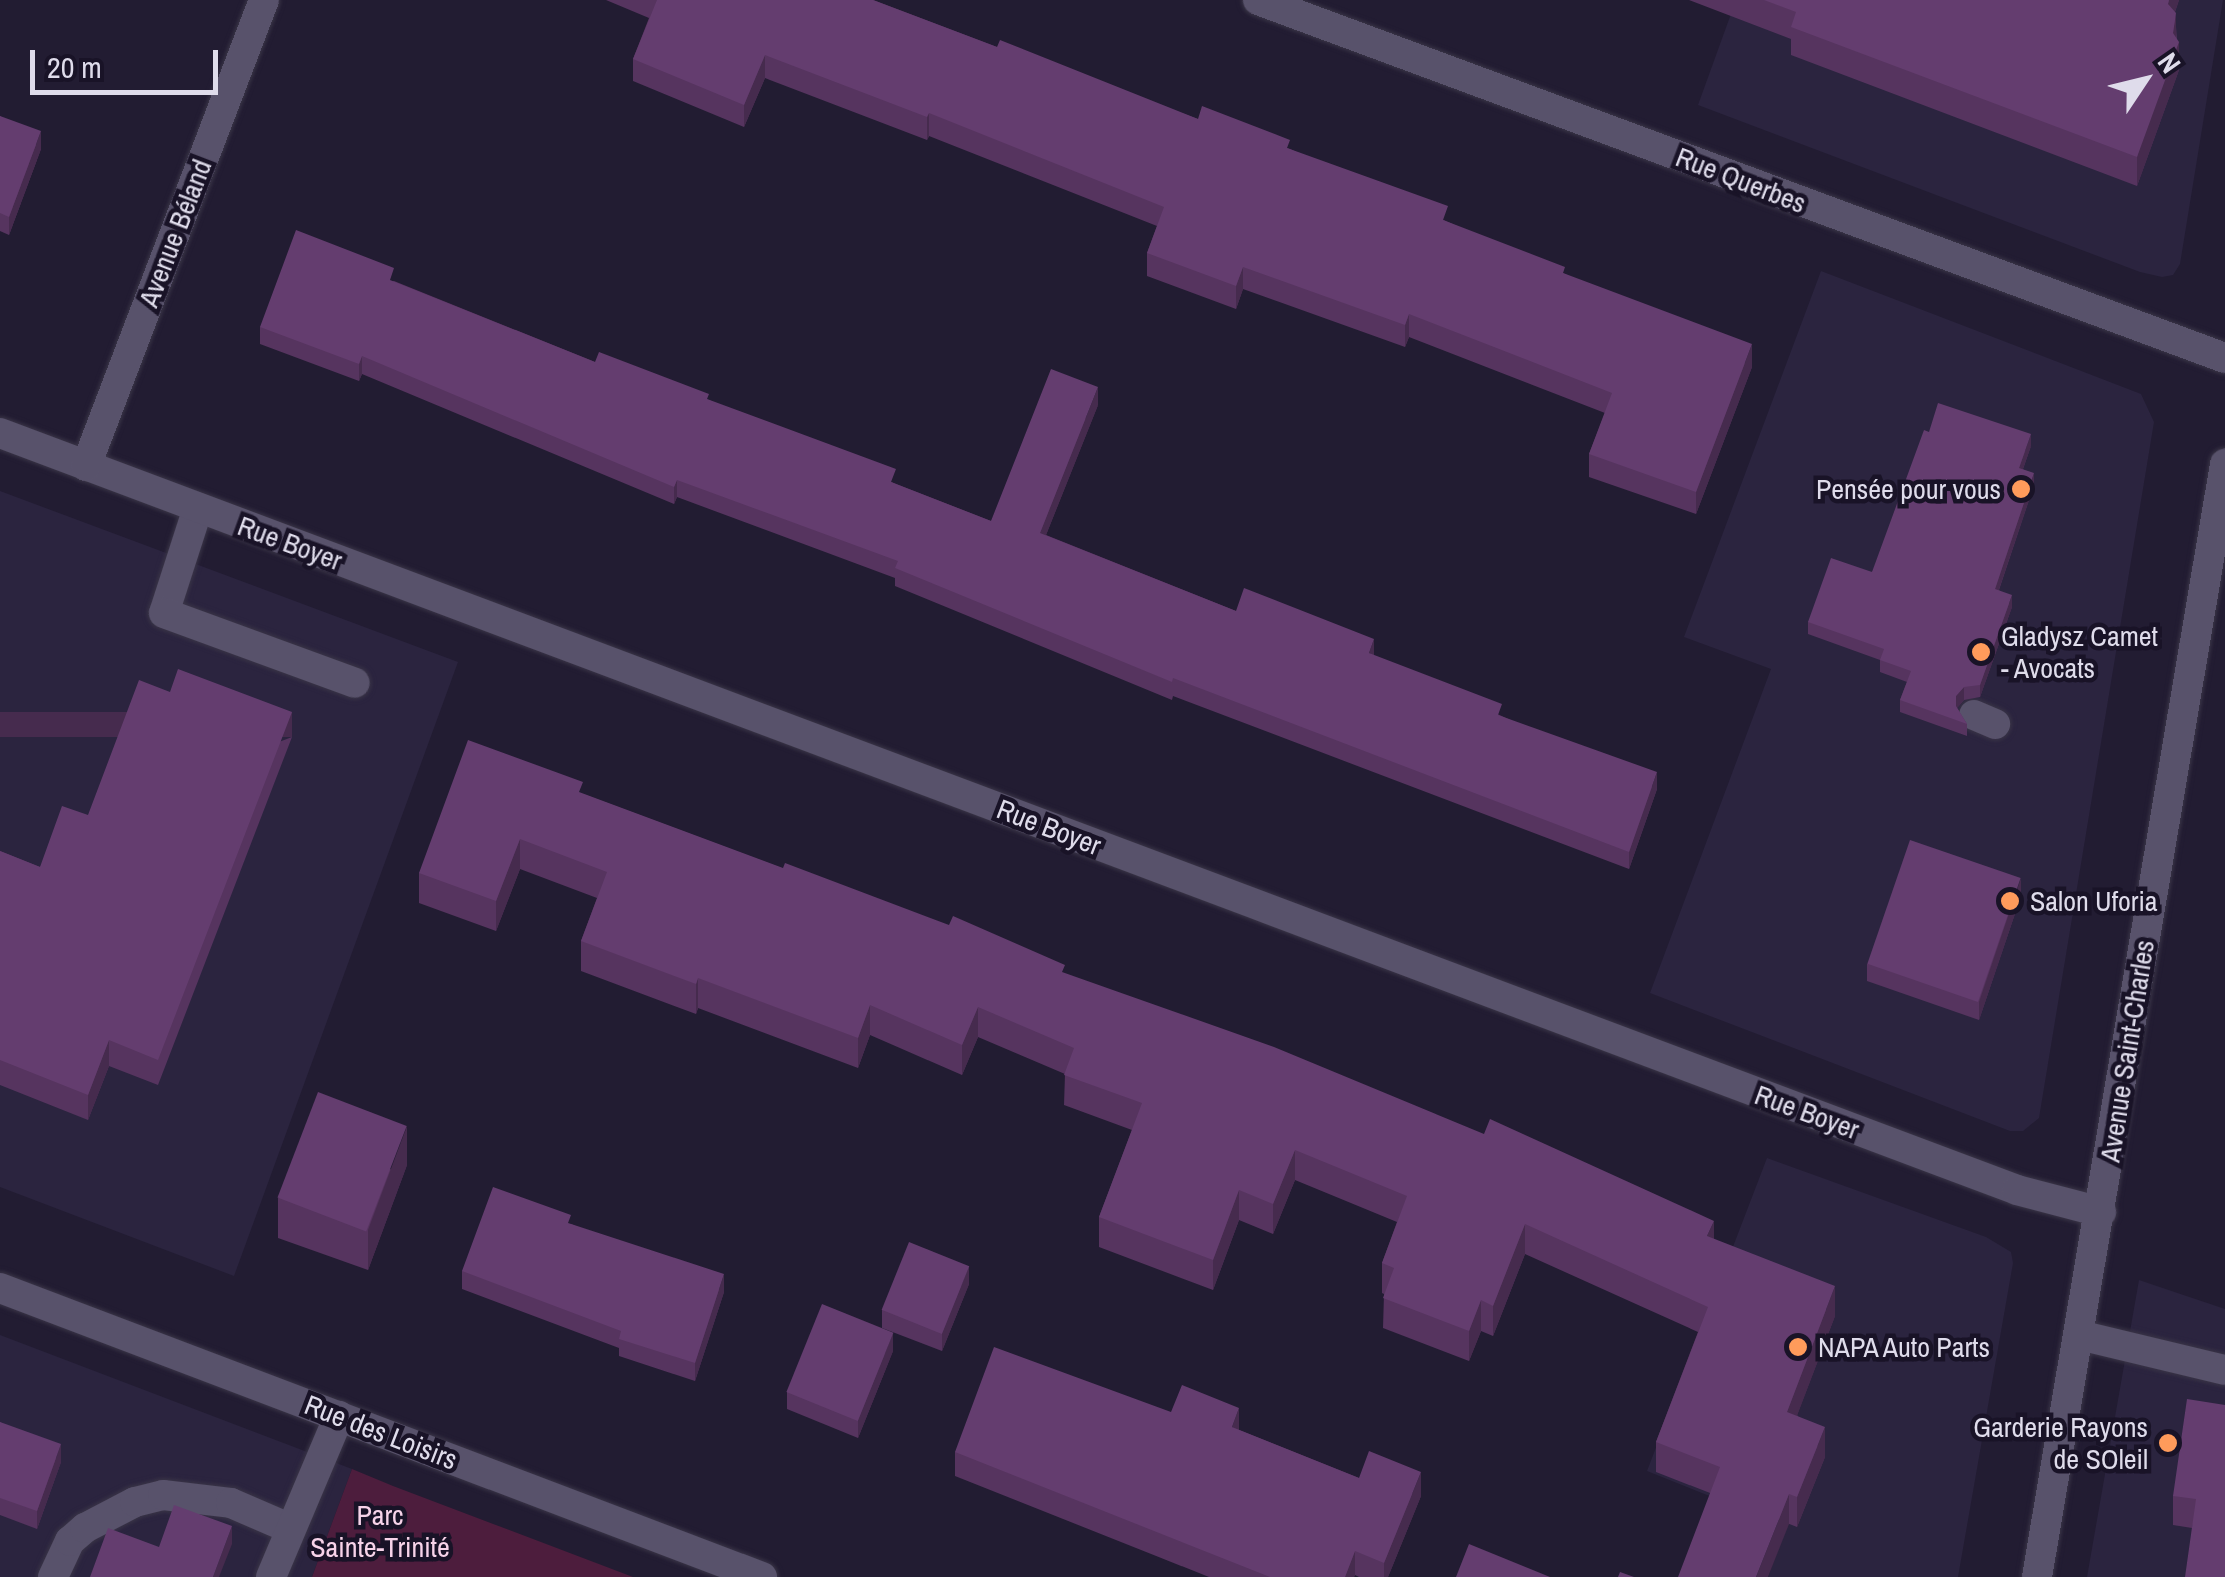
<!DOCTYPE html>
<meta charset="utf-8">
<style>
body{margin:0}
#map{position:relative;width:2225px;height:1577px;overflow:hidden;background:#221c32;font-family:"Archivo Narrow",sans-serif}
div>[style]{position:absolute}
.built>*{inset:0;background:#2b243f}
.green>*{inset:0;background:#4d1d3d}
.roads{filter:drop-shadow(0 0 2px #3a3547) drop-shadow(0 0 2px #3a3547)}
.lane>*{height:30px;margin:-15px;padding:0 15px;transform-origin:15px;border-radius:15px;background:#58526b}
.street>*{height:30px;margin:-15px;padding:0 15px;transform-origin:15px;border-radius:15px;background:#58526b}
.secondary>*{height:30px;margin:-15px;padding:0 15px;transform-origin:15px;border-radius:15px;background:#58526b}
.wall>*{inset:0;background:#56345f}
.shaded-wall>*{inset:0;background:#462b4e;transform-origin:0 0}
.building>*{inset:0;background:#643d6f;transform-origin:0 0}
.dots>*{width:28px;height:28px;translate:-50% -50%;box-sizing:border-box;border:5px solid #191327;border-radius:50%}
span{translate:-50% -50%;white-space:nowrap;text-align:center;line-height:1.15;-webkit-text-stroke:9px #191327;paint-order:stroke}
.street-label{font-size:28px;color:#dfdceb}
.poi-label{font-size:28px;color:#dfdceb}
.right{translate:-100% -50%;text-align:right}
.left{translate:0 -50%;text-align:left}
.park-label{font-size:28px;color:#f7d3e9}
.north{position:absolute;left:2095px;top:30px;width:100px;height:100px;-webkit-text-stroke:8px #191327;paint-order:stroke;rotate:55deg;font-size:28px;font-weight:700;line-height:40px;text-align:center;color:#dfdceb}
.north::after{content:'';display:block;margin:auto;width:35px;height:45px;background:#dfdceb;clip-path:polygon(50% 0,100% 100%,50% 72%,0 100%)}
.scale{position:absolute;left:30px;top:50px;width:188px;height:45px;box-sizing:border-box;border:5px solid #dfdceb;border-top:0;padding-left:12px;font-size:30px;line-height:35px;white-space:nowrap;color:#dfdceb;-webkit-text-stroke:8px #191327;paint-order:stroke}
</style>
<div id="map">
<div class="built">
<div style="clip-path:polygon(1736px 0,2223px 0,2180px 264px,2173px 275px,2162px 277px,2140px 272px,1698px 105px)"></div>
<div style="clip-path:polygon(1821px 271px,2141px 394px,2154px 422px,2039px 1118px,2023px 1131px,2010px 1131px,1650px 993px,1771px 669px,1684px 637px)"></div>
<div style="clip-path:polygon(0 491px,458px 662px,234px 1276px,0 1187px)"></div>
<div style="clip-path:polygon(1767px 1158px,1986px 1237px,2011px 1252px,2013px 1263px,1958px 1577px,1768px 1577px,1787px 1527px,1647px 1471px)"></div>
<div style="clip-path:polygon(2139px 1280px,2225px 1309px,2225px 1577px,2087px 1577px)"></div>
<div style="clip-path:polygon(0 1335px,352px 1469px,312px 1577px,0 1577px)"></div>
</div>
<div class="green">
<div style="clip-path:polygon(352px 1469px,393px 1486px,633px 1577px,312px 1577px)"></div>
</div>
<div class="roads">
<div class="lane">
<div style="left:198px;top:508px;width:110px;rotate:107.9deg"></div>
<div style="left:164px;top:613px;width:203px;rotate:20.1deg"></div>
<div style="left:1974px;top:715px;width:23px;rotate:23deg"></div>
<div style="left:2079px;top:1335px;width:150px;rotate:13.5deg"></div>
<div style="left:53px;top:1577px;width:40px;rotate:-65deg"></div>
<div style="left:70px;top:1541px;width:20px;rotate:-41deg"></div>
<div style="left:85px;top:1528px;width:56px;rotate:-27.5deg"></div>
<div style="left:135px;top:1502px;width:29px;rotate:-14deg"></div>
<div style="left:163px;top:1495px;width:68px;rotate:6.7deg"></div>
<div style="left:231px;top:1503px;width:65px;rotate:23.4deg"></div>
<div style="left:271px;top:1577px;width:175px;rotate:-67.1deg"></div>
</div>
<div class="street">
<div style="left:1258px;top:0;width:1031px;rotate:20.32deg"></div>
<div style="left:0;top:433px;width:2154px;rotate:20.57deg"></div>
<div style="left:2017px;top:1190px;width:87px;rotate:14.7deg"></div>
<div style="left:86px;top:466px;width:499px;rotate:-69.1deg"></div>
<div style="left:0;top:1288px;width:815px;rotate:20.77deg"></div>
</div>
<div class="secondary">
<div style="left:2037px;top:1577px;width:1129px;rotate:-80.41deg"></div>
</div>
</div>
<div class="wall">
<div style="clip-path:polygon(606px 0,873px 0,997px 47px,1198px 119px,1290px 149px,1448px 222px,1565px 274px,1752px 367px,1696px 514px,1589px 477px,1589px 454px,1605px 413px,1409px 337px,1405px 347px,1243px 289px,1236px 309px,1147px 276px,1147px 253px,1157px 226px,929px 136px,927px 140px,765px 78px,744px 127px,633px 81px,633px 59px,649px 18px)"></div>
<div style="clip-path:polygon(1689px 0,2179px 0,2175px 12px,2179px 70px,2137px 186px,1791px 55px,1791px 39px)"></div>
<div style="clip-path:polygon(0 116px,41px 149px,9px 235px,0 231px)"></div>
<div style="clip-path:polygon(394px 281px,595px 362px,709px 400px,896px 484px,991px 521px,1098px 405px,1046px 535px,1236px 611px,1374px 656px,1657px 789px,1629px 869px,1173px 696px,1172px 700px,895px 586px,895px 578px,677px 497px,674px 504px,362px 374px,359px 381px,260px 344px,260px 327px)"></div>
<div style="clip-path:polygon(2031px 446px,2023px 469px,2034px 485px,1999px 590px,2012px 607px,1980px 697px,1964px 700px,1957px 708px,1967px 724px,1967px 736px,1900px 712px,1900px 700px,1907px 682px,1880px 672px,1880px 660px,1808px 634px,1808px 622px)"></div>
<div style="clip-path:polygon(292px 737px,158px 1085px,109px 1066px,88px 1120px,0 1085px,0 851px,40px 867px,88px 815px)"></div>
<div style="clip-path:polygon(583px 794px,1065px 974px,1714px 1239px,1835px 1316px,1797px 1415px,1825px 1457px,1797px 1527px,1656px 1472px,1656px 1442px,1698px 1332px,1525px 1254px,1493px 1336px,1481px 1331px,1469px 1361px,1383px 1328px,1384px 1294px,1382px 1293px,1382px 1263px,1397px 1222px,1295px 1180px,1273px 1234px,1239px 1220px,1213px 1290px,1099px 1247px,1099px 1217px,1132px 1130px,1064px 1105px,1065px 1074px,978px 1037px,962px 1075px,870px 1035px,858px 1068px,698px 1008px,696px 1014px,581px 971px,581px 941px,597px 898px,520px 869px,496px 931px,419px 903px,419px 873px)"></div>
<div style="clip-path:polygon(2021px 896px,1979px 1020px,1867px 981px,1867px 964px)"></div>
<div style="clip-path:polygon(407px 1165px,368px 1270px,278px 1238px,278px 1198px)"></div>
<div style="clip-path:polygon(571px 1224px,724px 1292px,695px 1381px,619px 1356px,619px 1348px,462px 1289px,462px 1271px)"></div>
<div style="clip-path:polygon(969px 1284px,942px 1351px,882px 1328px,882px 1310px)"></div>
<div style="clip-path:polygon(893px 1351px,858px 1438px,787px 1409px,787px 1392px)"></div>
<div style="clip-path:polygon(2225px 1405px,2192px 1528px,2173px 1525px,2173px 1496px)"></div>
<div style="clip-path:polygon(1171px 1412px,1239px 1430px,1359px 1478px,1421px 1496px,1388px 1577px,1359px 1577px,1355px 1575px,1354px 1577px,1209px 1577px,955px 1476px,955px 1452px)"></div>
<div style="clip-path:polygon(0 1422px,61px 1462px,37px 1529px,0 1515px)"></div>
</div>
<div class="shaded-wall">
<div style="clip-path:polygon(2169px 0,2179px 0,2168px 32px,2168px 4px)"></div>
<div style="clip-path:polygon(2176px 13px,2176px 42px,2179px 42px,2179px 70px,2137px 186px,2137px 157px,2173px 33px)"></div>
<div style="clip-path:polygon(765px 55px,765px 78px,744px 127px,744px 105px)"></div>
<div style="clip-path:polygon(929px 113px,929px 136px,927px 140px,927px 117px)"></div>
<div style="clip-path:polygon(41px 131px,41px 149px,9px 235px,9px 217px)"></div>
<div style="clip-path:polygon(1243px 267px,1243px 289px,1236px 309px,1236px 286px)"></div>
<div style="clip-path:polygon(1409px 314px,1409px 337px,1405px 347px,1405px 325px)"></div>
<div style="clip-path:polygon(1752px 344px,1752px 367px,1696px 514px,1696px 492px)"></div>
<div style="clip-path:polygon(362px 356px,362px 374px,359px 381px,359px 364px)"></div>
<div style="clip-path:polygon(1098px 387px,1098px 405px,1040px 550px,1040px 533px)"></div>
<div style="clip-path:polygon(2031px 434px,2031px 446px,2019px 480px,2019px 468px)"></div>
<div style="clip-path:polygon(2034px 473px,2034px 485px,1995px 601px,1995px 589px)"></div>
<div style="clip-path:polygon(677px 480px,677px 497px,674px 504px,674px 487px)"></div>
<div style="clip-path:polygon(2012px 595px,2012px 607px,1980px 697px,1980px 685px)"></div>
<div style="clip-path:polygon(1374px 639px,1374px 656px,1369px 653px)"></div>
<div style="clip-path:polygon(1964px 687px,1964px 700px,1956px 709px,1956px 718px,1956px 696px)"></div>
<div style="left:292px;top:712px;width:25px;height:373px;rotate:90deg"></div>
<div style="clip-path:polygon(1657px 772px,1657px 789px,1629px 869px,1629px 852px)"></div>
<div style="clip-path:polygon(520px 839px,520px 869px,496px 931px,496px 901px)"></div>
<div style="clip-path:polygon(2021px 878px,2021px 896px,1979px 1020px,1979px 1002px)"></div>
<div style="clip-path:polygon(698px 978px,698px 1008px,696px 1014px,696px 984px)"></div>
<div style="clip-path:polygon(870px 1005px,870px 1035px,858px 1068px,858px 1038px)"></div>
<div style="clip-path:polygon(978px 1007px,978px 1037px,962px 1075px,962px 1045px)"></div>
<div style="clip-path:polygon(109px 1040px,109px 1066px,88px 1120px,88px 1095px)"></div>
<div style="clip-path:polygon(407px 1126px,407px 1165px,368px 1270px,368px 1230px)"></div>
<div style="clip-path:polygon(1295px 1150px,1295px 1180px,1273px 1234px,1273px 1204px)"></div>
<div style="clip-path:polygon(1239px 1190px,1239px 1220px,1213px 1290px,1213px 1260px)"></div>
<div style="clip-path:polygon(1714px 1221px,1714px 1251px,1707px 1236px)"></div>
<div style="clip-path:polygon(1525px 1224px,1525px 1254px,1493px 1336px,1493px 1306px)"></div>
<div style="clip-path:polygon(969px 1266px,969px 1284px,942px 1351px,942px 1333px)"></div>
<div style="clip-path:polygon(724px 1274px,724px 1292px,695px 1381px,695px 1363px)"></div>
<div style="clip-path:polygon(1835px 1286px,1835px 1316px,1787px 1442px,1787px 1412px)"></div>
<div style="clip-path:polygon(1481px 1300px,1481px 1331px,1469px 1361px,1469px 1331px)"></div>
<div style="clip-path:polygon(893px 1333px,893px 1351px,858px 1438px,858px 1420px)"></div>
<div style="clip-path:polygon(1239px 1408px,1239px 1432px,1232px 1427px)"></div>
<div style="clip-path:polygon(1825px 1427px,1825px 1457px,1797px 1527px,1797px 1497px)"></div>
<div style="clip-path:polygon(61px 1444px,61px 1462px,37px 1529px,37px 1511px)"></div>
<div style="clip-path:polygon(1421px 1472px,1421px 1496px,1388px 1577px,1384px 1577px,1384px 1563px)"></div>
<div style="clip-path:polygon(1789px 1494px,1789px 1524px,1768px 1577px,1756px 1577px)"></div>
<div style="clip-path:polygon(232px 1526px,232px 1544px,219px 1577px,213px 1577px)"></div>
<div style="clip-path:polygon(1355px 1551px,1355px 1575px,1354px 1577px,1345px 1577px)"></div>
</div>
<div class="building">
<div style="clip-path:polygon(657px 0,873px 0,997px 47px,1000px 40px,1198px 119px,1202px 106px,1290px 140px,1287px 148px,1448px 206px,1443px 220px,1565px 267px,1563px 273px,1752px 344px,1696px 492px,1589px 454px,1612px 393px,1409px 314px,1405px 325px,1243px 267px,1236px 286px,1147px 253px,1164px 207px,929px 113px,927px 117px,765px 55px,744px 105px,633px 59px)"></div>
<div style="clip-path:polygon(1764px 0,2169px 0,2168px 4px,2176px 13px,2173px 33px,2179px 42px,2137px 157px,1791px 27px,1796px 12px)"></div>
<div style="clip-path:polygon(0 116px,41px 131px,9px 217px,0 213px)"></div>
<div style="clip-path:polygon(296px 230px,394px 268px,390px 280px,595px 362px,599px 352px,709px 394px,707px 399px,896px 469px,891px 482px,991px 521px,1051px 369px,1098px 387px,1040px 533px,1236px 611px,1244px 588px,1374px 639px,1369px 653px,1502px 704px,1498px 715px,1657px 772px,1629px 852px,1173px 678px,1172px 682px,895px 568px,898px 561px,677px 480px,674px 487px,362px 356px,359px 364px,260px 327px)"></div>
<div style="clip-path:polygon(1938px 403px,2031px 434px,2019px 468px,2034px 473px,1995px 589px,2012px 595px,1980px 685px,1964px 687px,1956px 696px,1956px 706px,1967px 724px,1900px 700px,1911px 671px,1880px 660px,1884px 649px,1808px 622px,1831px 558px,1872px 572px,1924px 430px,1929px 432px)"></div>
<div style="clip-path:polygon(178px 669px,292px 712px,158px 1060px,109px 1040px,88px 1095px,0 1060px,0 851px,40px 867px,62px 806px,88px 815px,139px 680px,170px 692px)"></div>
<div style="clip-path:polygon(468px 740px,583px 782px,579px 792px,783px 868px,785px 863px,949px 925px,953px 916px,1065px 965px,1062px 972px,1274px 1047px,1484px 1134px,1490px 1119px,1714px 1221px,1707px 1236px,1835px 1286px,1787px 1412px,1825px 1427px,1797px 1497px,1789px 1494px,1756px 1577px,1678px 1577px,1720px 1467px,1656px 1442px,1708px 1307px,1525px 1224px,1493px 1306px,1481px 1300px,1469px 1331px,1383px 1298px,1394px 1268px,1382px 1263px,1407px 1196px,1295px 1150px,1273px 1204px,1239px 1190px,1213px 1260px,1099px 1217px,1142px 1103px,1064px 1075px,1074px 1048px,978px 1007px,962px 1045px,870px 1005px,858px 1038px,698px 978px,696px 984px,581px 941px,607px 872px,520px 839px,496px 901px,419px 873px)"></div>
<div style="left:1910px;top:840px;width:117px;height:131px;rotate:19deg"></div>
<div style="left:318px;top:1092px;width:95px;height:113px;rotate:21deg"></div>
<div style="clip-path:polygon(493px 1187px,571px 1215px,568px 1223px,724px 1274px,695px 1363px,619px 1339px,621px 1331px,462px 1271px)"></div>
<div style="left:909px;top:1242px;width:65px;height:73px;rotate:22deg"></div>
<div style="left:822px;top:1304px;width:77px;height:95px;rotate:22deg"></div>
<div style="clip-path:polygon(994px 1347px,1171px 1412px,1182px 1385px,1239px 1408px,1232px 1427px,1359px 1478px,1369px 1451px,1421px 1472px,1384px 1563px,1355px 1551px,1345px 1577px,1270px 1577px,955px 1452px)"></div>
<div style="clip-path:polygon(2187px 1399px,2225px 1405px,2225px 1577px,2185px 1577px,2196px 1499px,2173px 1496px)"></div>
<div style="clip-path:polygon(0 1422px,61px 1444px,37px 1511px,0 1498px)"></div>
<div style="clip-path:polygon(174px 1505px,232px 1526px,213px 1577px,90px 1577px,108px 1528px,159px 1547px)"></div>
<div style="clip-path:polygon(1469px 1544px,1550px 1577px,1456px 1577px)"></div>
<div style="clip-path:polygon(1620px 1572px,1634px 1577px,1618px 1577px)"></div>
</div>
<div class="dots">
<div style="left:2021px;top:489px;background:#ff9b5b"></div>
<div style="left:1981px;top:652px;background:#ff9b5b"></div>
<div style="left:2010px;top:901px;background:#ff9b5b"></div>
<div style="left:1798px;top:1347px;background:#ff9b5b"></div>
<div style="left:2168px;top:1443px;background:#ff9b5b"></div>
</div>
<div class="street-label">
<span style="left:1741px;top:180px;rotate:21deg">Rue Querbes</span>
<span style="left:175px;top:233px;rotate:-69deg">Avenue Béland</span>
<span style="left:290px;top:543px;rotate:20deg">Rue Boyer</span>
<span style="left:1049px;top:827px;rotate:21deg">Rue Boyer</span>
<span style="left:2127px;top:1051px;rotate:-81deg">Avenue Saint-Charles</span>
<span style="left:1807px;top:1112px;rotate:20deg">Rue Boyer</span>
<span style="left:381px;top:1432px;rotate:21deg">Rue des Loisirs</span>
</div>
<div class="poi-label">
<span class="right" style="left:2001px;top:489px">Pensée pour vous</span>
<span class="left" style="left:2001px;top:652px">Gladysz Camet<br>- Avocats</span>
<span class="left" style="left:2030px;top:901px">Salon Uforia</span>
<span class="left" style="left:1818px;top:1347px">NAPA Auto Parts</span>
<span class="right" style="left:2148px;top:1443px">Garderie Rayons<br>de SOleil</span>
</div>
<div class="park-label">
<span style="left:380px;top:1531px">Parc<br>Sainte-Trinité</span>
</div>
<div class="north">N</div>
<div class="scale">20 m</div>
</div>
